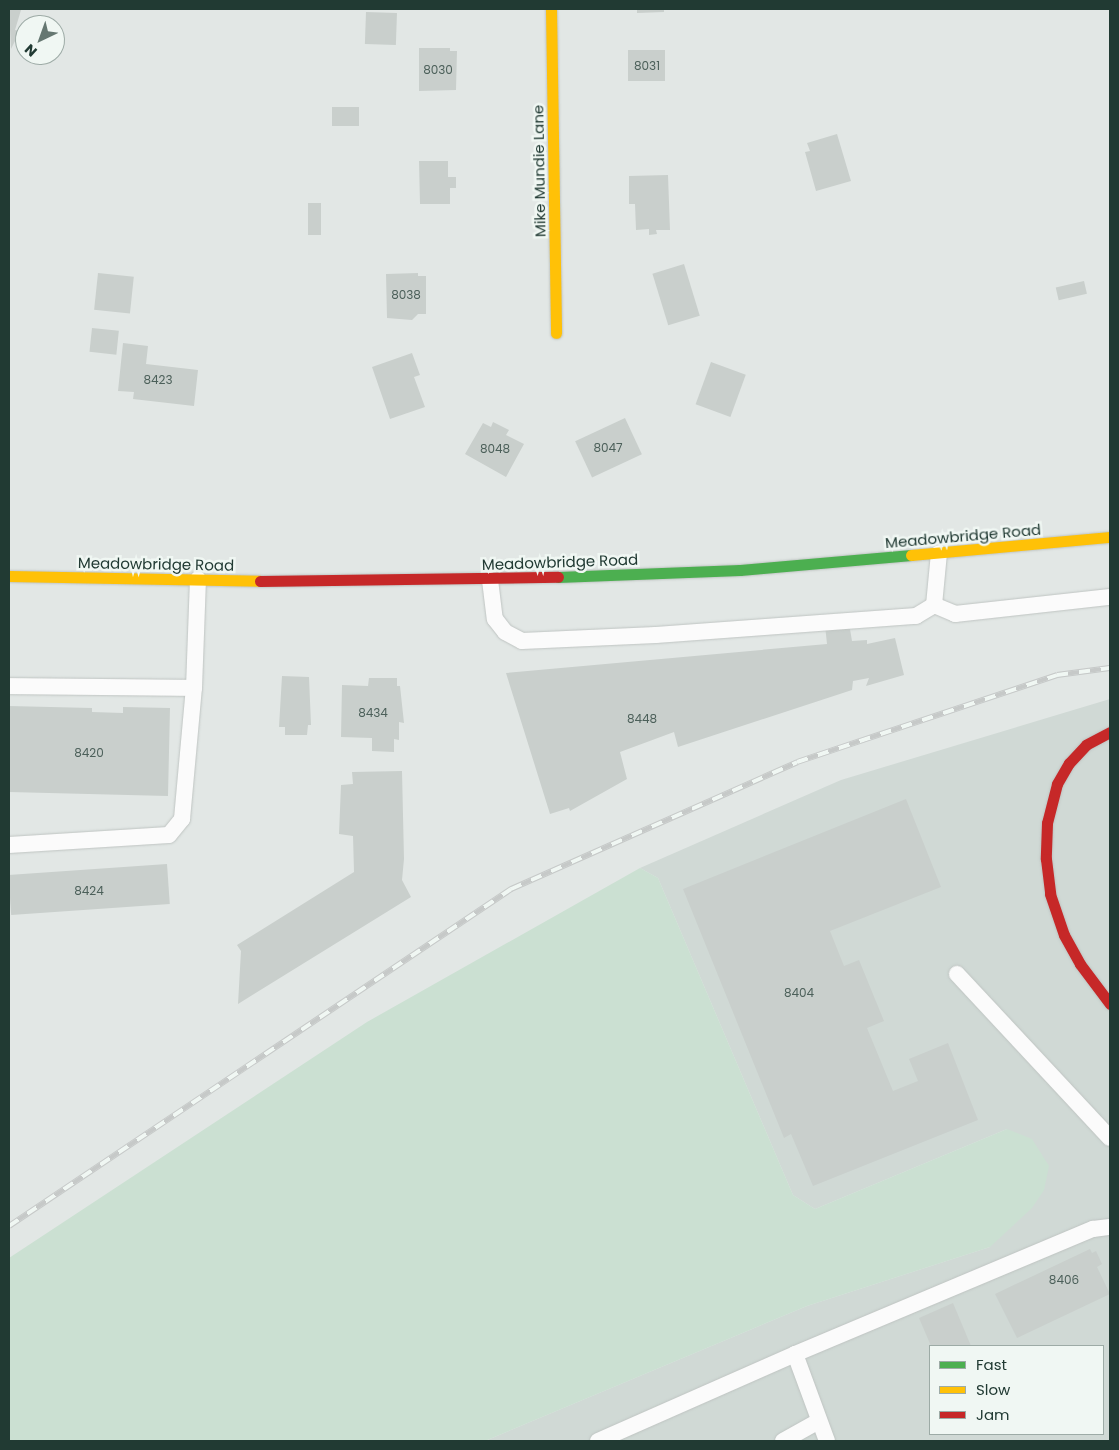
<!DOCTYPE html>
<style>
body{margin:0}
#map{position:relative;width:1119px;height:1450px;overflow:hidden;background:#e2e7e5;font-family:Poppins,sans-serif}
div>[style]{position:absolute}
.built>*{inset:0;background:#d0d9d5}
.green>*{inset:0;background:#cbe0d2}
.building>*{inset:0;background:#c9cfcc;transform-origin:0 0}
.roads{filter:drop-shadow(0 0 1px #bfc4c2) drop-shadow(0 0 1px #bfc4c2)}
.lane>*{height:16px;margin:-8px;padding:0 8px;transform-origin:8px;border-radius:8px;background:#fbfbfb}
.fast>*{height:11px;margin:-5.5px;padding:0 5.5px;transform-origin:5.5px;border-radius:5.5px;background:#4caf50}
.slow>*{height:11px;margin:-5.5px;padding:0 5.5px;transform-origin:5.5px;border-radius:5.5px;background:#ffc107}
.jam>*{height:11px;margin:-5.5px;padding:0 5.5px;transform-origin:5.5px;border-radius:5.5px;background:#c62828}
.rail>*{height:5.5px;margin-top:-2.75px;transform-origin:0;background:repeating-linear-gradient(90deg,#f0f7f3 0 11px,#c6c9c8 0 22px);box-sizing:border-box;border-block:1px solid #c6c9c8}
span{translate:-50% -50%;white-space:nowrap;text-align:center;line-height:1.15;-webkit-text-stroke:5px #f0f7f3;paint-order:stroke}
.number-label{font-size:12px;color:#4c605a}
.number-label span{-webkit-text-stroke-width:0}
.street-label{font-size:15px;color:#213a33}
.frame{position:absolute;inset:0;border:10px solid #213a33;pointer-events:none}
.legend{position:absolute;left:929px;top:1345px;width:175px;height:90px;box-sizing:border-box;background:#f0f7f3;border:1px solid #9daba6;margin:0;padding:6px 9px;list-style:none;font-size:15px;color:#213a33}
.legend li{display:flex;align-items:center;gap:10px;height:25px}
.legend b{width:25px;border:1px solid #9daba6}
.north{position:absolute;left:15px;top:15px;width:50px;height:50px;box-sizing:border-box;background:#f0f7f3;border:1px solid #9daba6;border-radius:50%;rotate:222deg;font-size:14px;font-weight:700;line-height:20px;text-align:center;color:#213a33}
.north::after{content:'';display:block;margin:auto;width:18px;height:22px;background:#657771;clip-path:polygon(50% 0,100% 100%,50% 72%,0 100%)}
</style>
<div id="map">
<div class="built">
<div style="clip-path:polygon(evenodd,1110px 699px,1110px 1441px,485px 1441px,807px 1306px,990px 1247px,1007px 1129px,815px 1209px,793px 1195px,658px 878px,640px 868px,841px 780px,1110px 699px,930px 1346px,1103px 1346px,1103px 1434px,930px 1434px,930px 1346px)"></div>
</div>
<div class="green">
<div style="clip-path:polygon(640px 868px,658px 878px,793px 1195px,815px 1209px,1007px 1129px,1032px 1139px,1049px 1166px,1044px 1190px,1032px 1208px,990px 1247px,807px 1306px,485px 1441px,9px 1441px,9px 1258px,367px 1022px)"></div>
</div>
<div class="building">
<div style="clip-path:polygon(9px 9px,21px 10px,15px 30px,20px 31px,11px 49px)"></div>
<div style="clip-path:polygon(637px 9px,664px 9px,664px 12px,637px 13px)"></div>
<div style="left:366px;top:12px;width:31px;height:32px;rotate:2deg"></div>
<div style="clip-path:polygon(419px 48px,450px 48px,450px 51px,457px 51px,456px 90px,419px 91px)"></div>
<div style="left:665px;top:50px;width:31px;height:37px;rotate:90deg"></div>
<div style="left:332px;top:107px;width:27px;height:19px"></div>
<div style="clip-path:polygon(837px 134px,851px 181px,816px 191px,805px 152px,810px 151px,807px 143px)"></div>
<div style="clip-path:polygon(419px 161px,448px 161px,448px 177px,456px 177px,456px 188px,450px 188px,450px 204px,420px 204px)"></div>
<div style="clip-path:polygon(668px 175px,670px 230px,656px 230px,657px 234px,649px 235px,649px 229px,636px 230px,635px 204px,629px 204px,629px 176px)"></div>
<div style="left:308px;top:203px;width:13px;height:32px"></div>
<div style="left:684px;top:264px;width:54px;height:33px;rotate:73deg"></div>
<div style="left:98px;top:273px;width:36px;height:37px;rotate:6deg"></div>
<div style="clip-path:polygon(418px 273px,418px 276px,426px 276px,426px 314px,418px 314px,412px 320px,387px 318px,386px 274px)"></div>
<div style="left:1084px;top:281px;width:13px;height:29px;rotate:77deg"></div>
<div style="left:92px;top:328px;width:27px;height:24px;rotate:6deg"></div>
<div style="clip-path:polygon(123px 343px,148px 346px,146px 364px,198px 370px,194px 406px,133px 399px,134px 392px,118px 391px)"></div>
<div style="clip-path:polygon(412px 353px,420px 375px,414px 377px,425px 407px,390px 419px,372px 367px)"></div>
<div style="left:711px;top:362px;width:37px;height:45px;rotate:20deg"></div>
<div style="left:625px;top:418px;width:40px;height:55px;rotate:65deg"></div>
<div style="clip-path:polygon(493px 422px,509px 430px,506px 435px,524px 444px,506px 477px,465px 454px,483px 423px,491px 427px)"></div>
<div style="clip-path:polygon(849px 623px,852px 641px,867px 640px,867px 644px,895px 638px,904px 675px,866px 686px,869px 678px,853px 681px,852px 690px,678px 747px,674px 732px,620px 752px,627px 779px,570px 811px,569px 808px,550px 814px,506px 673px,827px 644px,825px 625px)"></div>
<div style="clip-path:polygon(282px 676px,309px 677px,311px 725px,308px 725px,307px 735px,285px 735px,285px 727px,279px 727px)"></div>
<div style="clip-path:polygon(369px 678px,397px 678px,397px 686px,400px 686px,404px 723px,399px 722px,399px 740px,394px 739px,394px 752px,372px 751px,372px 738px,341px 737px,342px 685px,368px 686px)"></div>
<div style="clip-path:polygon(9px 706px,92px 708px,92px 712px,123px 713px,123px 707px,170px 708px,168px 796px,9px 792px)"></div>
<div style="clip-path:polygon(402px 771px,404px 859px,402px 880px,411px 897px,238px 1004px,241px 951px,237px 945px,354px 872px,353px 836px,339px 834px,341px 785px,353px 784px,352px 772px)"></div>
<div style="clip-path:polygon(906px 799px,941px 887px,830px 931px,844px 966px,859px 960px,884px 1021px,867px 1028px,893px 1091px,918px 1081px,909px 1059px,948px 1043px,978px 1120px,813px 1186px,791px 1134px,784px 1138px,683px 889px)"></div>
<div style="left:167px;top:864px;width:40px;height:159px;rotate:86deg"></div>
<div style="clip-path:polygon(1090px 1249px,1092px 1253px,1096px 1251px,1102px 1264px,1097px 1267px,1110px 1294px,1017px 1338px,995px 1294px)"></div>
<div style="clip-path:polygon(953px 1303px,971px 1346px,931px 1346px,919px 1318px)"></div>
</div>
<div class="roads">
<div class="lane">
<div style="left:490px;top:580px;width:39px;rotate:83deg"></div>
<div style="left:495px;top:619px;width:16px;rotate:52deg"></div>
<div style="left:505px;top:632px;width:19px;rotate:28deg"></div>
<div style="left:522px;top:641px;width:134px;rotate:-2.6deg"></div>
<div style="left:656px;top:635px;width:261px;rotate:-4.2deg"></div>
<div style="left:916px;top:616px;width:21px;rotate:-31deg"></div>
<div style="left:934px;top:605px;width:52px;rotate:-84.5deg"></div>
<div style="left:934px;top:605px;width:23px;rotate:23deg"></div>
<div style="left:955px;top:614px;width:156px;rotate:-6.3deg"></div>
<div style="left:9px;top:686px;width:185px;rotate:0.6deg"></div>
<div style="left:9px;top:845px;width:160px;rotate:-3.6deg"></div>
<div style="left:169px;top:835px;width:21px;rotate:-51deg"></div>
<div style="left:182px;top:819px;width:132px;rotate:-84.8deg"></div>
<div style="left:194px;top:688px;width:109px;rotate:-87.9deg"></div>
<div style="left:957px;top:974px;width:224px;rotate:47deg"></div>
<div style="left:795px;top:1354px;width:93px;rotate:69.8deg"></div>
<div style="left:598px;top:1441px;width:215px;rotate:-23.8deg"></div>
<div style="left:795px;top:1354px;width:323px;rotate:-22.8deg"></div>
<div style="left:1093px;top:1229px;width:17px;rotate:-7deg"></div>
<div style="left:783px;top:1441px;width:41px;rotate:-29.1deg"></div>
</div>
<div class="fast">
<div style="left:558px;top:577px;width:182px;rotate:-2.2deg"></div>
<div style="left:740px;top:570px;width:172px;rotate:-5deg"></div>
</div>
<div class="slow">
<div style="left:551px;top:9px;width:324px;rotate:89.1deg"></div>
<div style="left:911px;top:555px;width:200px;rotate:-5.2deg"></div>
<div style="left:9px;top:576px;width:251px;rotate:1.1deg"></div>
</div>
<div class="jam">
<div style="left:260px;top:581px;width:298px;rotate:-0.8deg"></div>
<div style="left:1110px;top:732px;width:27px;rotate:152deg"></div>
<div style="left:1086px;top:745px;width:25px;rotate:133deg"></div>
<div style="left:1069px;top:763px;width:24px;rotate:120deg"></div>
<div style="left:1057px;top:784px;width:40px;rotate:104.4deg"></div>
<div style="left:1047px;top:823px;width:36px;rotate:92deg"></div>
<div style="left:1046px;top:859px;width:35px;rotate:83deg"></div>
<div style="left:1050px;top:894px;width:43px;rotate:71.1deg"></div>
<div style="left:1064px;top:935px;width:33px;rotate:61deg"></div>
<div style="left:1080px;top:964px;width:50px;rotate:53.1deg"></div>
</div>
</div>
<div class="rail">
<div style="left:9px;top:1226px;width:605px;rotate:-33.87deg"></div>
<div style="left:511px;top:889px;width:313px;rotate:-23.9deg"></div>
<div style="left:797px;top:762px;width:274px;rotate:-18.5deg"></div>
<div style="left:1057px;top:675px;width:53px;rotate:-7.5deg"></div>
</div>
<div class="number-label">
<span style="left:647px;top:66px">8031</span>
<span style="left:438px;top:70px">8030</span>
<span style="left:406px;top:295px">8038</span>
<span style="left:158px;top:380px">8423</span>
<span style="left:608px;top:448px">8047</span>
<span style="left:495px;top:449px">8048</span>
<span style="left:373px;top:713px">8434</span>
<span style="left:642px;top:719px">8448</span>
<span style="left:89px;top:753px">8420</span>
<span style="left:89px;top:891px">8424</span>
<span style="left:799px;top:993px">8404</span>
<span style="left:1064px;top:1280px">8406</span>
</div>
<div class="street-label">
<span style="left:539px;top:171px;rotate:-91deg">Mike Mundie Lane</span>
<span style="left:963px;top:536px;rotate:-5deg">Meadowbridge Road</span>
<span style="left:560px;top:562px;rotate:-2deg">Meadowbridge Road</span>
<span style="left:156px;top:564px;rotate:1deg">Meadowbridge Road</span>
</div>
<div class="frame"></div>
<ul class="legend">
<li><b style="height:6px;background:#4caf50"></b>Fast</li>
<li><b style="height:6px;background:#ffc107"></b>Slow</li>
<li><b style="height:6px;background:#c62828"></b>Jam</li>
</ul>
<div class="north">N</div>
</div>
